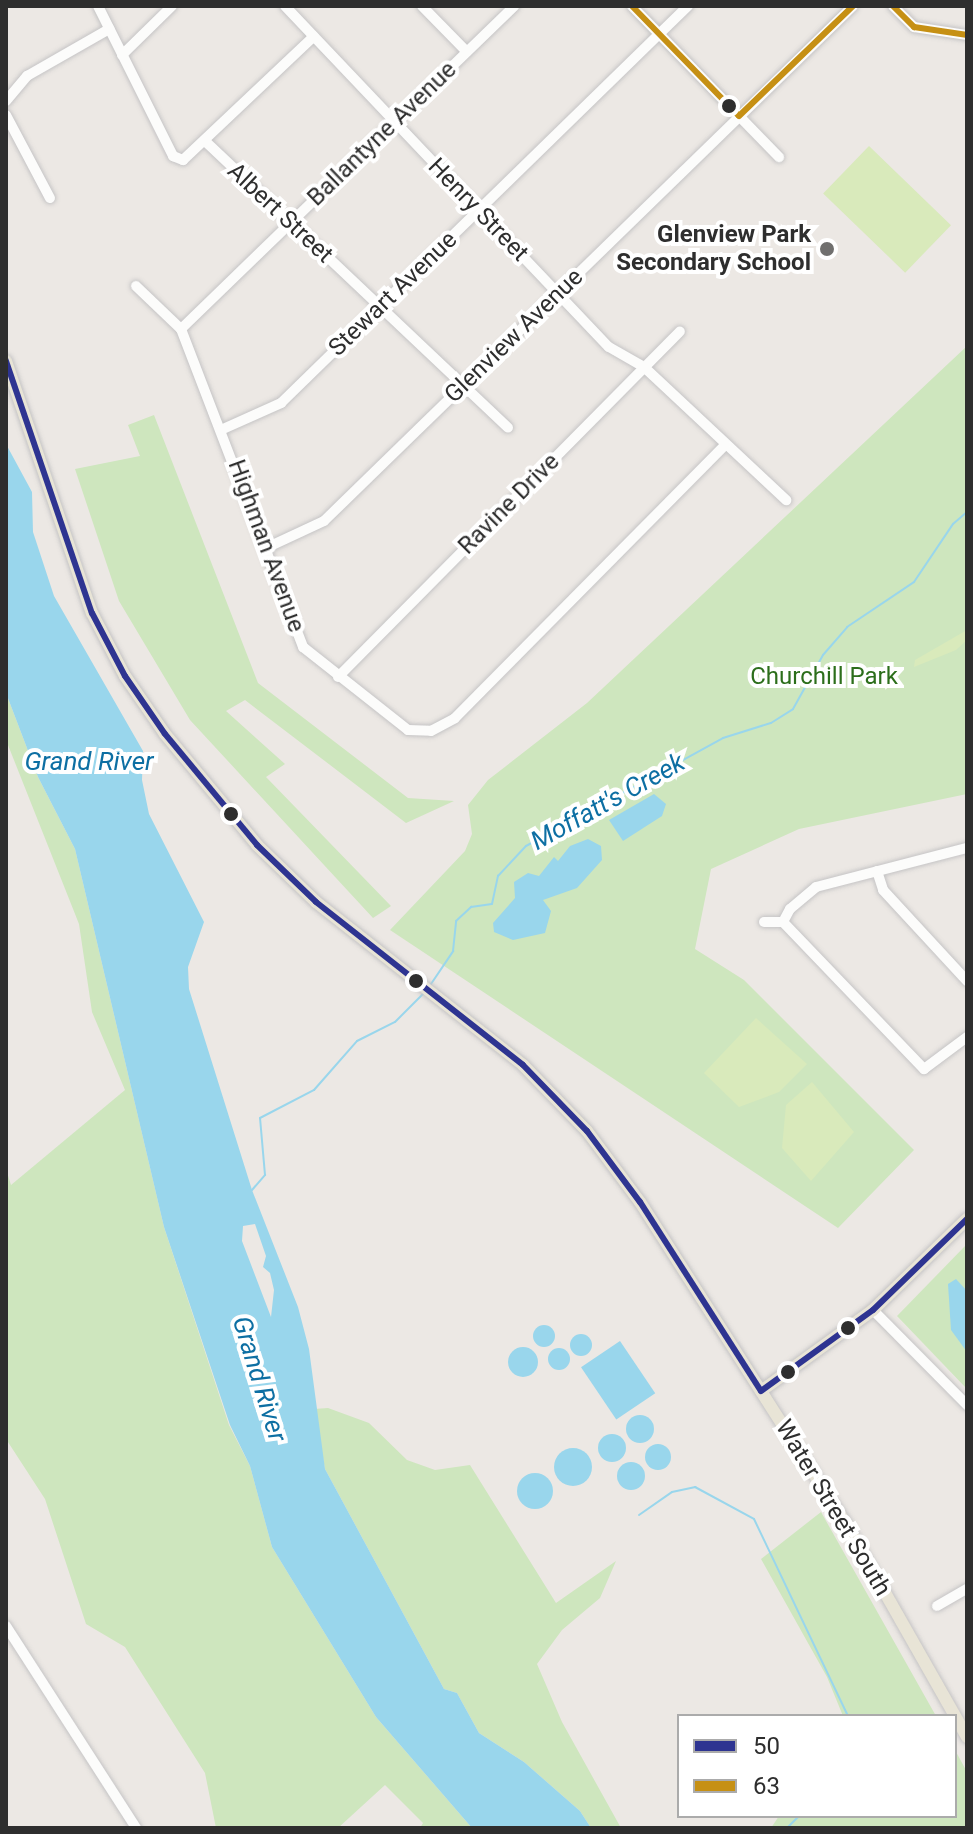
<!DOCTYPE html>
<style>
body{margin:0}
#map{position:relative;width:973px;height:1834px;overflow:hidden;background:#ece8e4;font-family:Roboto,sans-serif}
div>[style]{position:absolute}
.green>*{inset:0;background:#cee6be}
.pitch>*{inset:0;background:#d9eabb;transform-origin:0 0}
.water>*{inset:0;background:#99d6ec;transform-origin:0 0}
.round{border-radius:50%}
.stream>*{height:2px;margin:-1px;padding:0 1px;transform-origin:1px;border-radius:1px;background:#99d6ec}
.roads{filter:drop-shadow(0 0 2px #c5c4c5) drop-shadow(0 0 2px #c5c4c5)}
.minor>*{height:10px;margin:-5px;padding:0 5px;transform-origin:5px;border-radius:5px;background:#fcfcfb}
.major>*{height:12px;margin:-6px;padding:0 6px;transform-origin:6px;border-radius:6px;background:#e8e4d6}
.bus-1>*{height:6px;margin:-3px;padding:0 3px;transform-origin:3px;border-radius:3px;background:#2e3491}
.bus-2>*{height:6px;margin:-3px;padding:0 3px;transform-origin:3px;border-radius:3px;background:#c69014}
.dots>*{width:22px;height:22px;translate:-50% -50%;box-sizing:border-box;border:4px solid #fff;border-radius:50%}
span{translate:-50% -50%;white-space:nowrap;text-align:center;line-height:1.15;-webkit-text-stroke:8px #fff;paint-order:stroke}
.street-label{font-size:24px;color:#2e2e2e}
.poi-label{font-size:24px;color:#2e2e2e;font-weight:700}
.right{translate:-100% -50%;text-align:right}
.park-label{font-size:24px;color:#2c6e1b}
.water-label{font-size:26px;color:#0d6fa3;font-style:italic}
.frame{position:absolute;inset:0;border:8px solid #2e2e2e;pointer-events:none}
.legend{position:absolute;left:677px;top:1714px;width:280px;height:104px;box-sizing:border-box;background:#fff;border:2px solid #ababab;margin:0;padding:10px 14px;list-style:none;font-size:24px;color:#2e2e2e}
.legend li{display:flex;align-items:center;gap:16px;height:40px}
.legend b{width:40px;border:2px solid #ababab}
</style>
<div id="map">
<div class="green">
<div style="clip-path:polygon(967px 346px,967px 794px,799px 829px,711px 869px,695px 949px,744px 980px,914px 1150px,838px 1228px,390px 930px,465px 851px,472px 834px,468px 805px,488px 780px,587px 703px)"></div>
<div style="clip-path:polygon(154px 415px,258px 683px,408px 798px,454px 801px,406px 823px,245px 700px,226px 711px,285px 764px,266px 777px,391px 906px,373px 918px,190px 720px,119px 601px,75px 469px,140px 456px,128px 425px)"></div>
<div style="clip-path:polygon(6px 693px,38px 777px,75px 849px,164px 1227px,229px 1425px,250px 1466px,272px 1547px,376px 1717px,472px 1828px,420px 1828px,423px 1823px,385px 1785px,338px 1828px,216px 1828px,205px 1773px,125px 1647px,86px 1624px,45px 1499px,6px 1439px,6px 1169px,11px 1185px,125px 1090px,92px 1012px,79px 924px,6px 740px)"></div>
<div style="clip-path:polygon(967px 1244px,967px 1389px,897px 1316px)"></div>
<div style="clip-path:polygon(328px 1408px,369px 1423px,407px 1460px,435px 1470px,470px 1465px,556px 1603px,616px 1561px,600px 1598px,562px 1630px,537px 1664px,562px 1722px,621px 1828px,591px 1828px,580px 1811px,524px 1762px,479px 1733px,457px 1693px,444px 1689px,325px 1469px,314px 1409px)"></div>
<div style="clip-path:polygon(821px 1512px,936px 1716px,843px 1716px,827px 1677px,761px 1559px)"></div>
<div style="clip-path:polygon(955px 1750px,967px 1772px,967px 1828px,771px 1828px,779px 1816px,955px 1816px)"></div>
</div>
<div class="pitch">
<div style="left:869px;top:146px;width:114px;height:66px;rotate:44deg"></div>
<div style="clip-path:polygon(967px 630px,967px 640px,956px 650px,914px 667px,915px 660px)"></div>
<div style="clip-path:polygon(756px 1018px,807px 1064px,779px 1092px,739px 1107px,704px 1073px)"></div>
<div style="clip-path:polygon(812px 1082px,854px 1132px,811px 1181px,782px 1148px,786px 1105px)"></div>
</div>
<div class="water">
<div style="clip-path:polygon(evenodd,6px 444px,32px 492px,33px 532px,54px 596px,143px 751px,142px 780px,149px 814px,204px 922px,188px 967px,189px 989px,252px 1190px,298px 1307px,309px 1349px,325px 1469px,444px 1689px,457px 1693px,479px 1733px,524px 1762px,580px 1811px,591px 1828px,472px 1828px,376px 1717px,272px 1547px,250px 1466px,230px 1425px,164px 1227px,75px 849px,38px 777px,6px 693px,6px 444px,255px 1224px,266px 1256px,263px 1267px,270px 1273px,274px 1290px,271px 1317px,242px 1241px,243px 1226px,255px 1224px)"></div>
<div style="clip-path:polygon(654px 794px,666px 804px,662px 816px,623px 841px,609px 820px)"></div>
<div style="clip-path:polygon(588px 839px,601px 846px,602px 860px,577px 888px,543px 900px,551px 911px,545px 933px,513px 940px,494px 932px,493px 923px,515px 898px,514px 882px,528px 873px,539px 876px,554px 857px,558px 861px,570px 846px)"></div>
<div style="clip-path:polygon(956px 1279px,967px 1291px,967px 1352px,951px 1330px,948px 1284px)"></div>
<div class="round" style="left:533px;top:1325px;width:22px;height:22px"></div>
<div class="round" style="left:570px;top:1334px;width:22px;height:22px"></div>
<div style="left:620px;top:1341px;width:63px;height:47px;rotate:56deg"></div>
<div class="round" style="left:508px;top:1347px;width:30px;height:30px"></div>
<div class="round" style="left:548px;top:1348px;width:22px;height:22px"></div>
<div class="round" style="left:626px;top:1415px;width:28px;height:28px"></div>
<div class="round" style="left:598px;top:1434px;width:28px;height:28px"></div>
<div class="round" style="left:645px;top:1444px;width:26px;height:26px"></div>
<div class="round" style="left:554px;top:1448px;width:38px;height:38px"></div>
<div class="round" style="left:617px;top:1462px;width:28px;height:28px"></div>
<div class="round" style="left:517px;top:1473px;width:36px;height:36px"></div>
</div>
<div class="stream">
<div style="left:431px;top:984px;width:40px;rotate:-56deg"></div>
<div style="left:453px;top:951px;width:30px;rotate:-84deg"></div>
<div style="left:456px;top:921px;width:21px;rotate:-43deg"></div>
<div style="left:471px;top:907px;width:21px;rotate:-8deg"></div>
<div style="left:492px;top:904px;width:29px;rotate:-78deg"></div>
<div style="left:498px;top:876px;width:41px;rotate:-47deg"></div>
<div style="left:526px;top:846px;width:225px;rotate:-28.7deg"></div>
<div style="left:723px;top:738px;width:50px;rotate:-17.4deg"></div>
<div style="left:771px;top:723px;width:26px;rotate:-32deg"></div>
<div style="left:793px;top:709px;width:62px;rotate:-60.9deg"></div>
<div style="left:823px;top:655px;width:37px;rotate:-49deg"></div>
<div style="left:847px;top:627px;width:81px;rotate:-33.9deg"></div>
<div style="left:914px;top:582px;width:70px;rotate:-56.1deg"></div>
<div style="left:953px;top:524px;width:18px;rotate:-41deg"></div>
<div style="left:252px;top:1190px;width:20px;rotate:-49deg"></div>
<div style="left:265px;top:1175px;width:57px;rotate:-95deg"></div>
<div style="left:260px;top:1118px;width:61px;rotate:-27.4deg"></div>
<div style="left:314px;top:1090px;width:65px;rotate:-48.7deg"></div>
<div style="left:357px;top:1041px;width:42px;rotate:-26.6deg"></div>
<div style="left:395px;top:1022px;width:42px;rotate:-45deg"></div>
<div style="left:639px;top:1515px;width:40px;rotate:-34.9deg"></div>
<div style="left:672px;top:1492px;width:24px;rotate:-12deg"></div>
<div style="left:695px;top:1487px;width:67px;rotate:28.5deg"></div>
<div style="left:754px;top:1519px;width:218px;rotate:64.5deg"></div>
<div style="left:787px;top:1828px;width:17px;rotate:-45deg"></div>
</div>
<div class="roads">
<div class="minor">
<div style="left:98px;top:6px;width:168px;rotate:63.4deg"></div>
<div style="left:173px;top:156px;width:11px;rotate:22deg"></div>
<div style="left:183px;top:160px;width:180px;rotate:-43.4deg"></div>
<div style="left:285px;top:6px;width:470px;rotate:46.5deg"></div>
<div style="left:609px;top:347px;width:40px;rotate:29.7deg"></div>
<div style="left:644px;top:367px;width:195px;rotate:43.1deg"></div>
<div style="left:422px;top:6px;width:64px;rotate:45.6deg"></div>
<div style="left:632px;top:6px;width:211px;rotate:45.8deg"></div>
<div style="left:893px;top:6px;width:30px;rotate:45deg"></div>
<div style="left:914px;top:27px;width:54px;rotate:8.6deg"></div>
<div style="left:122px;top:55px;width:70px;rotate:-44.4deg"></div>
<div style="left:6px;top:101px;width:33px;rotate:-50deg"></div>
<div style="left:27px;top:76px;width:95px;rotate:-29.8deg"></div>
<div style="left:6px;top:115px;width:94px;rotate:62.1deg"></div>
<div style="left:205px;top:141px;width:417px;rotate:43.4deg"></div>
<div style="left:136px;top:286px;width:62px;rotate:43.7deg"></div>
<div style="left:181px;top:329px;width:341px;rotate:69deg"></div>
<div style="left:303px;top:647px;width:134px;rotate:38.3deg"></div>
<div style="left:408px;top:730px;width:23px;rotate:2deg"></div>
<div style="left:431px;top:731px;width:27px;rotate:-28deg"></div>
<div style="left:455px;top:718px;width:385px;rotate:-45.3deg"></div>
<div style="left:181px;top:329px;width:464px;rotate:-44.1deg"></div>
<div style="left:223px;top:429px;width:64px;rotate:-24.1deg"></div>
<div style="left:281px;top:403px;width:569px;rotate:-44.29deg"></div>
<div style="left:266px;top:548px;width:64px;rotate:-25deg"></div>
<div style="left:324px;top:521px;width:738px;rotate:-44.23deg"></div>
<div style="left:338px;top:677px;width:486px;rotate:-45.3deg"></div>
<div style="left:877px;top:871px;width:20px;rotate:72deg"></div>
<div style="left:883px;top:890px;width:124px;rotate:47.3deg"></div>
<div style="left:764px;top:922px;width:19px"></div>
<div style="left:783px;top:922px;width:204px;rotate:46.2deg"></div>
<div style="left:924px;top:1069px;width:54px;rotate:-36.7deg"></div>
<div style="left:783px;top:922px;width:15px;rotate:-62deg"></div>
<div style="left:790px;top:909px;width:34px;rotate:-40deg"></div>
<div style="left:816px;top:887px;width:156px;rotate:-14.5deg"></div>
<div style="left:873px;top:1310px;width:134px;rotate:45.3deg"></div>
<div style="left:937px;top:1606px;width:34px;rotate:-30deg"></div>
<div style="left:6px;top:1626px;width:240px;rotate:57.2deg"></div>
</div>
<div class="major">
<div style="left:6px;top:361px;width:266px;rotate:71.2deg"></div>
<div style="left:92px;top:613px;width:71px;rotate:62.4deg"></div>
<div style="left:125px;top:676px;width:70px;rotate:55.4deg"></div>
<div style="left:165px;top:734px;width:144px;rotate:50.3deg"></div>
<div style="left:257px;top:845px;width:82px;rotate:44deg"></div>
<div style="left:316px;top:902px;width:263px;rotate:38.2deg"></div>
<div style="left:523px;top:1065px;width:92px;rotate:45.9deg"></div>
<div style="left:587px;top:1131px;width:89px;rotate:53.3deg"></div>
<div style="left:640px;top:1202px;width:382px;rotate:57.4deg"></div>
<div style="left:846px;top:1524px;width:245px;rotate:60.4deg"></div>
<div style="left:761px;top:1391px;width:138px;rotate:-35.9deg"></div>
<div style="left:873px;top:1310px;width:131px;rotate:-44.1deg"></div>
</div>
</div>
<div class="bus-1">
<div style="left:6px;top:361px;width:266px;rotate:71.2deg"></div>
<div style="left:92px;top:613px;width:71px;rotate:62.4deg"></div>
<div style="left:125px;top:676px;width:70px;rotate:55.4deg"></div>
<div style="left:165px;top:734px;width:144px;rotate:50.3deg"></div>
<div style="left:257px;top:845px;width:82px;rotate:44deg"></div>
<div style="left:316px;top:902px;width:263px;rotate:38.2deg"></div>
<div style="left:523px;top:1065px;width:92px;rotate:45.9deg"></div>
<div style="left:587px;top:1131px;width:89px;rotate:53.3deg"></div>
<div style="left:640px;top:1202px;width:224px;rotate:57.4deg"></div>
<div style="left:761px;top:1391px;width:138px;rotate:-35.9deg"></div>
<div style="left:873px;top:1310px;width:131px;rotate:-44.1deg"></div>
</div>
<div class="bus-2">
<div style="left:632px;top:6px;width:153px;rotate:45.8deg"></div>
<div style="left:739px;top:116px;width:158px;rotate:-44deg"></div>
<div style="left:893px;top:6px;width:30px;rotate:45deg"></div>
<div style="left:914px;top:27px;width:54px;rotate:8.6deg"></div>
</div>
<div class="dots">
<div style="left:729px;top:106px;background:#2e2e2e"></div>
<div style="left:827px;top:249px;background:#706f6e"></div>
<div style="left:231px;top:814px;background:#2e2e2e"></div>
<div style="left:416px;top:981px;background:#2e2e2e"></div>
<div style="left:848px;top:1328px;background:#2e2e2e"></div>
<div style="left:788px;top:1372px;background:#2e2e2e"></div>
</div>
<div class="street-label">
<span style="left:382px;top:134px;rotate:-44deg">Ballantyne Avenue</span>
<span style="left:478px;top:210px;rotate:46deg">Henry Street</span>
<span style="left:280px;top:213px;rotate:43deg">Albert Street</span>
<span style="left:393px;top:294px;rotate:-44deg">Stewart Avenue</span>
<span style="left:514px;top:336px;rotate:-44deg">Glenview Avenue</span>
<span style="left:509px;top:504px;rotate:-45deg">Ravine Drive</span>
<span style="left:266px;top:546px;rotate:70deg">Highman Avenue</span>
<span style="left:833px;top:1508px;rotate:59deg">Water Street South</span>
</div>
<div class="poi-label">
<span class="right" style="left:811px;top:249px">Glenview Park<br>Secondary School</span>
</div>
<div class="park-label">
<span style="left:824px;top:677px">Churchill Park</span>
</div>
<div class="water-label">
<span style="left:89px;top:762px">Grand River</span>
<span style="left:608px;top:802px;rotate:-29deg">Moffatt's Creek</span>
<span style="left:259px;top:1379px;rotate:73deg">Grand River</span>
</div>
<div class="frame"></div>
<ul class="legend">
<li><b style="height:10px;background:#2e3491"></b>50</li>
<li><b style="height:10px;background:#c69014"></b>63</li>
</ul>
</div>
